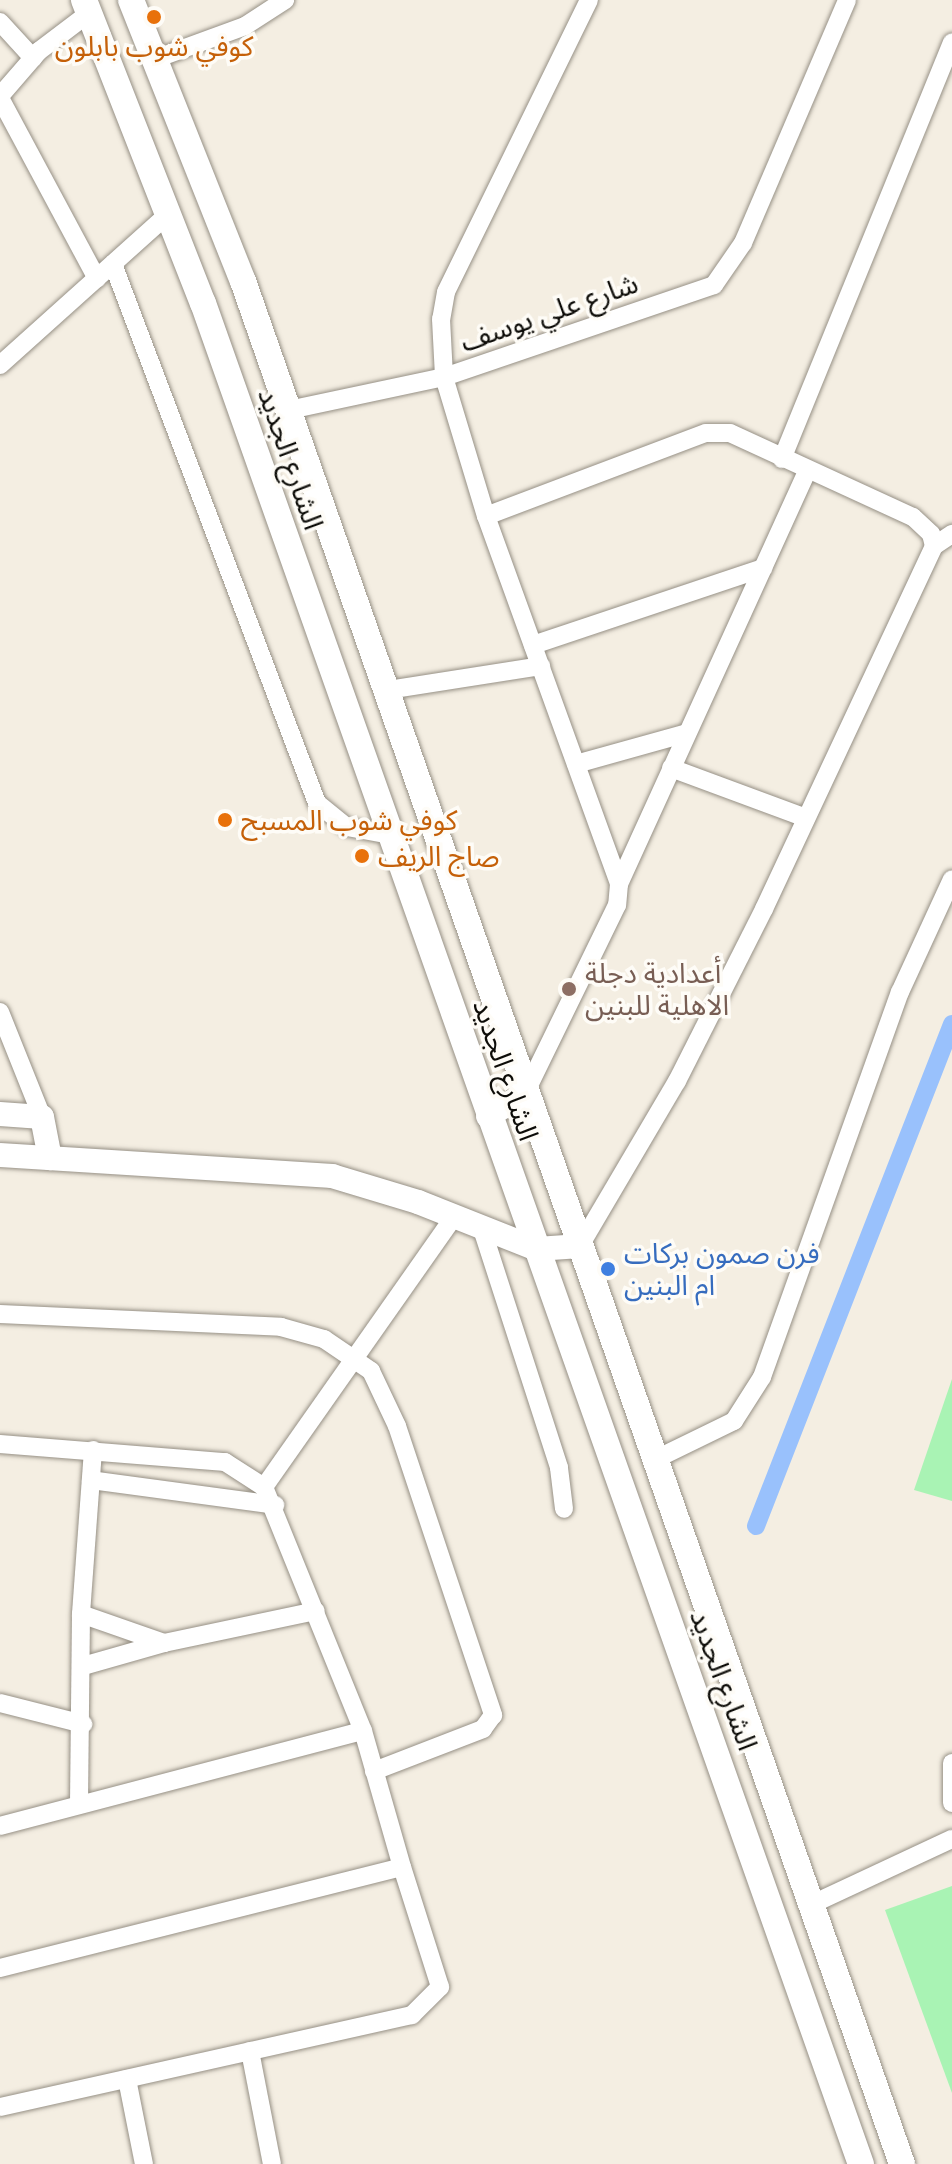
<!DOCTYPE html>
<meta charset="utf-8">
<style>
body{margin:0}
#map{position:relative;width:952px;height:2164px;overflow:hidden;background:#f4eee2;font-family:Figtree,"Noto Sans Arabic",sans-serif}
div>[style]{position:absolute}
.green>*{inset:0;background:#a9f3b4}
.canal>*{height:18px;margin:-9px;padding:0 9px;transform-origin:9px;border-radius:9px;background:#99c1fc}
.roads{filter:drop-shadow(0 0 2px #969085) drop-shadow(0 0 2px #969085)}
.minor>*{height:18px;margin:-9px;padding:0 9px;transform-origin:9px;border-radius:9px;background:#fff}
.tertiary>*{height:24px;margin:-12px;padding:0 12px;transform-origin:12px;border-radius:12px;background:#fff}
.secondary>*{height:26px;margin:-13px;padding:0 13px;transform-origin:13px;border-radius:13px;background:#fff}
.dots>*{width:22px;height:22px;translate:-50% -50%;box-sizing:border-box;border:4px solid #fefcf7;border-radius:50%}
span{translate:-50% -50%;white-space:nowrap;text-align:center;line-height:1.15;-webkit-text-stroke:7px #fefcf7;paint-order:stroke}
.food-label{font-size:28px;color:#c56008}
.left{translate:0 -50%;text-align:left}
.street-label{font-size:28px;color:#0d0c08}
.education-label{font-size:28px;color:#785e54}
.shop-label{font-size:28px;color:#366cbe}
</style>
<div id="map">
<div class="green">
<div style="clip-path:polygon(952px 1379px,952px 1501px,914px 1490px)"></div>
<div style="clip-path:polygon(952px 1886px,952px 2093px,885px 1910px)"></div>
</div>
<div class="canal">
<div style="left:756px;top:1526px;width:539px;rotate:-68.67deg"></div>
</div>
<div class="roads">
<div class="minor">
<div style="left:589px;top:0;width:325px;rotate:116.1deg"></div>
<div style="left:446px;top:292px;width:27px;rotate:100deg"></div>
<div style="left:441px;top:319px;width:58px;rotate:87deg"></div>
<div style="left:444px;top:377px;width:285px;rotate:-18.8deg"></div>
<div style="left:714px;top:285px;width:51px;rotate:-55.4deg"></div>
<div style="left:743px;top:243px;width:264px;rotate:-66.8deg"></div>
<div style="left:0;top:22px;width:49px;rotate:47.5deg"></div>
<div style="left:155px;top:59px;width:96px;rotate:-20.1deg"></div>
<div style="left:245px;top:26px;width:48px;rotate:-33deg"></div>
<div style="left:0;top:96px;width:60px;rotate:-49.1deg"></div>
<div style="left:39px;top:51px;width:63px;rotate:-37.2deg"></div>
<div style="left:0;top:98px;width:205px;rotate:61.8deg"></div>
<div style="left:113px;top:264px;width:576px;rotate:69.27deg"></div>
<div style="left:317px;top:803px;width:38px;rotate:39deg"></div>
<div style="left:347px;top:827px;width:44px;rotate:10.5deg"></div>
<div style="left:0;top:365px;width:226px;rotate:-41.9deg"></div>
<div style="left:289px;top:410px;width:158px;rotate:-12deg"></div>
<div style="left:444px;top:377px;width:145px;rotate:73.2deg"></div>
<div style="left:486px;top:516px;width:235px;rotate:-20.7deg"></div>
<div style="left:706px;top:433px;width:24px"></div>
<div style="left:730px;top:433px;width:201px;rotate:24.7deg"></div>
<div style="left:913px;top:517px;width:25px;rotate:43deg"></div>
<div style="left:931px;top:534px;width:12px;rotate:76deg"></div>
<div style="left:934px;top:546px;width:401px;rotate:115.1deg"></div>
<div style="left:764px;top:909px;width:193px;rotate:116.8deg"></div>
<div style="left:677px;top:1081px;width:191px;rotate:120.5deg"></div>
<div style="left:782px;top:459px;width:450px;rotate:-67.8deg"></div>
<div style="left:486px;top:516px;width:391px;rotate:70.1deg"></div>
<div style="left:619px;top:884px;width:21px;rotate:95deg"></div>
<div style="left:617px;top:905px;width:210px;rotate:116deg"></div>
<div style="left:934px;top:546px;width:22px;rotate:-34deg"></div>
<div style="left:533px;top:645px;width:243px;rotate:-18.5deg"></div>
<div style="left:388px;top:690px;width:155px;rotate:-8.9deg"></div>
<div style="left:576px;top:764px;width:115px;rotate:-15.6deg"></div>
<div style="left:671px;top:768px;width:144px;rotate:20.3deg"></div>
<div style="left:619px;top:884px;width:453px;rotate:-65.5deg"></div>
<div style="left:0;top:1012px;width:113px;rotate:68.2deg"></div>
<div style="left:482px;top:1229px;width:251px;rotate:72.1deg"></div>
<div style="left:559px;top:1468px;width:41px;rotate:83deg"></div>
<div style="left:0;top:1314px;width:281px;rotate:2.6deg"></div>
<div style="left:281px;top:1327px;width:45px;rotate:15.6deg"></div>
<div style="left:324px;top:1339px;width:57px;rotate:34.2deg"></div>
<div style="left:371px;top:1371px;width:61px;rotate:64.7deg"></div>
<div style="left:397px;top:1426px;width:305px;rotate:71.6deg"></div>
<div style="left:493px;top:1715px;width:17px;rotate:126deg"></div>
<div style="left:483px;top:1729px;width:117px;rotate:158.9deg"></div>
<div style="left:0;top:1444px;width:226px;rotate:4.6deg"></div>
<div style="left:225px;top:1462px;width:46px;rotate:32.7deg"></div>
<div style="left:264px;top:1487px;width:263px;rotate:67.9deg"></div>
<div style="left:363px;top:1731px;width:141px;rotate:74deg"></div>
<div style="left:93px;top:1450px;width:164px;rotate:94.2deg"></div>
<div style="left:81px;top:1614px;width:88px;rotate:19.3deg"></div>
<div style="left:164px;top:1643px;width:155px;rotate:-11.9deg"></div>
<div style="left:654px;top:1460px;width:89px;rotate:-26deg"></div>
<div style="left:734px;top:1421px;width:52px;rotate:-57.5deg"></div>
<div style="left:762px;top:1377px;width:409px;rotate:-70.3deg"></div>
<div style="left:900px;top:992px;width:124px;rotate:-65.3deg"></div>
<div style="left:91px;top:1480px;width:186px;rotate:7.7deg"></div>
<div style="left:264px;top:1487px;width:330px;rotate:-54.9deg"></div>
<div style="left:83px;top:1666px;width:84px;rotate:-15.9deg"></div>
<div style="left:0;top:1703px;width:86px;rotate:14.2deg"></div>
<div style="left:952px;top:1763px;width:40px;rotate:90deg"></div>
<div style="left:79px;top:1804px;width:190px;rotate:-89.4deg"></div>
<div style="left:0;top:1826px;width:375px;rotate:-14.7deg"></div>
<div style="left:808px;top:1906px;width:159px;rotate:-25deg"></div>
<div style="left:0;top:1968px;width:414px;rotate:-14.1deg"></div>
<div style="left:402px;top:1867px;width:126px;rotate:72.4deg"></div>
<div style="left:440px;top:1987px;width:40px;rotate:135deg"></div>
<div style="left:412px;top:2015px;width:422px;rotate:167.4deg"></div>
<div style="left:250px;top:2051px;width:115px;rotate:79deg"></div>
<div style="left:127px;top:2079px;width:87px;rotate:78.7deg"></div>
</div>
<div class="tertiary">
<div style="left:0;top:1114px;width:42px;rotate:4.1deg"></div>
<div style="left:42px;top:1117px;width:42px;rotate:79deg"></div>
<div style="left:488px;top:1116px;width:43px;rotate:-30.7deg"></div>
<div style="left:0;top:1155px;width:333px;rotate:3.6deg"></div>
<div style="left:332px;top:1176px;width:90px;rotate:16.8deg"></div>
<div style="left:418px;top:1202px;width:128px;rotate:21.6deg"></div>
<div style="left:537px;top:1249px;width:43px;rotate:-4deg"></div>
</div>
<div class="secondary">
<div style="left:84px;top:0;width:326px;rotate:68.6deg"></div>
<div style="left:203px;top:303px;width:1974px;rotate:70.53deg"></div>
<div style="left:131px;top:0;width:302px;rotate:68.3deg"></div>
<div style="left:243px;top:281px;width:1995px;rotate:70.71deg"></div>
</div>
</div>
<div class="dots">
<div style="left:154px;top:17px;background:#e8710a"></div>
<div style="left:225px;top:820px;background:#e8710a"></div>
<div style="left:362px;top:856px;background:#e8710a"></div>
<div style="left:569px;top:989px;background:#8d6e63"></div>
<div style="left:608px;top:1269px;background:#3f7fe0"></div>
</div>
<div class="food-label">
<span style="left:154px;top:46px">كوفي شوب بابلون</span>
<span class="left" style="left:241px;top:820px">كوفي شوب المسبح</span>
<span class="left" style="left:378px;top:856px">صاج الريف</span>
</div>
<div class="street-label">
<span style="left:549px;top:312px;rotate:-19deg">شارع علي يوسف</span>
<span style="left:291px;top:459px;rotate:71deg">الشارع الجديد</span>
<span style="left:506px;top:1070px;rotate:71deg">الشارع الجديد</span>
<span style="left:724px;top:1680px;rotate:70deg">الشارع الجديد</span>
</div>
<div class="education-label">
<span class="left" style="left:585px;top:989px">أعدادية دجلة<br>الاهلية للبنين</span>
</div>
<div class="shop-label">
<span class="left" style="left:624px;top:1269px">فرن صمون بركات<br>ام البنين</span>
</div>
</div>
